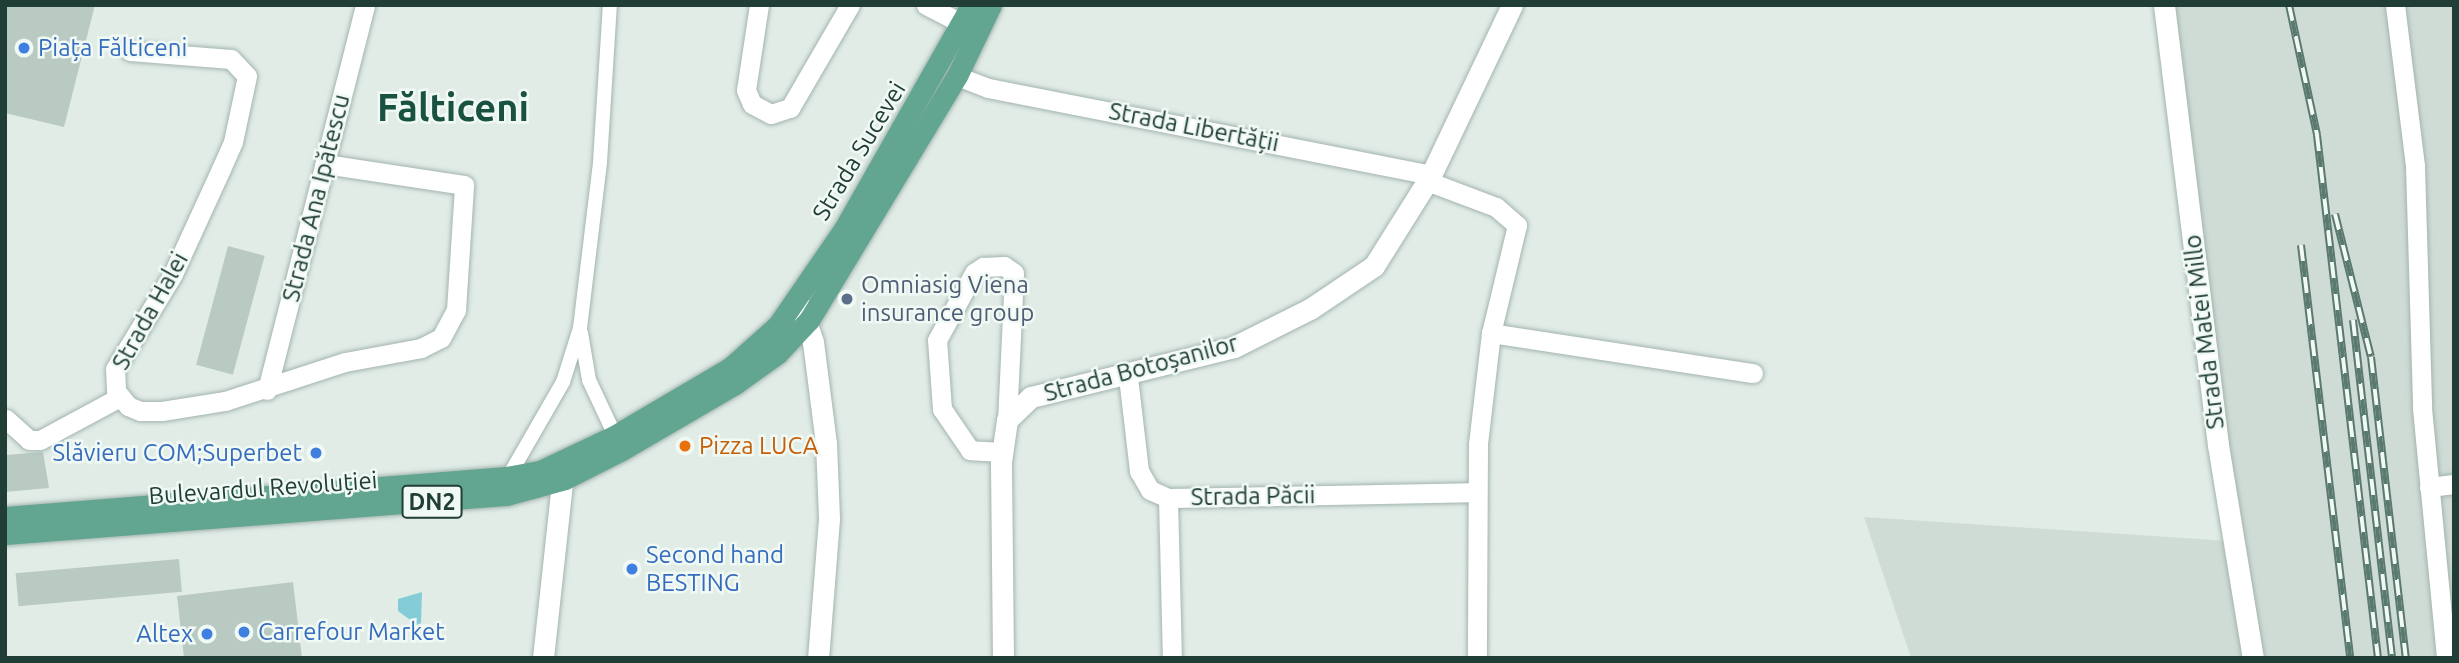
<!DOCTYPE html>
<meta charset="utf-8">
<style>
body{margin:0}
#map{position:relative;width:2459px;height:663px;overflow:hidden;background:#e1ece7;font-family:Ubuntu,sans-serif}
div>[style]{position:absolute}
.built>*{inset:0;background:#cfdcd6}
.water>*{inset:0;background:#84cdd6}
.building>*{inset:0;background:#b9cac2;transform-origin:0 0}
.roads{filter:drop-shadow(0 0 2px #a3b4ae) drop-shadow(0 0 2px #a3b4ae)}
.pedestrian>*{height:14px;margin:-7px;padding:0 7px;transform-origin:7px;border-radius:7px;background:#fff}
.minor>*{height:19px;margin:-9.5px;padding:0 9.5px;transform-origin:9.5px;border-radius:9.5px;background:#fff}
.tertiary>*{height:21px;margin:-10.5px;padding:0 10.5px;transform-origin:10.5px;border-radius:10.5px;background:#fff}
.secondary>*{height:21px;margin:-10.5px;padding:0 10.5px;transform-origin:10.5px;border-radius:10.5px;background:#fff}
.primary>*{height:21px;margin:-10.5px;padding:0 10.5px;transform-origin:10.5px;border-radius:10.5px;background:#62a591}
.rail>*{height:8px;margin-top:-4px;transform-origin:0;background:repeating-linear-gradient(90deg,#f1f9f5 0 16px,#5a7a70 0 32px);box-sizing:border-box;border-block:2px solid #5a7a70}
.dots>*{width:19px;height:19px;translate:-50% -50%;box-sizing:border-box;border:4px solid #f1f9f5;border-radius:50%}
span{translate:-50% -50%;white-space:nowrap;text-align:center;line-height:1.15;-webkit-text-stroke:5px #f1f9f5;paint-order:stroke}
.shield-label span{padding:2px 5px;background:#f1f9f5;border:2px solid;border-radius:5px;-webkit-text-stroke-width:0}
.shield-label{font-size:23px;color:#203e35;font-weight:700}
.shop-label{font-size:24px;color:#366cbe}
.left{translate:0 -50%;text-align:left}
.right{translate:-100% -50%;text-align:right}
.street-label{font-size:24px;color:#203e35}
.service-label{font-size:24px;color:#4e5e75}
.food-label{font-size:24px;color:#c56008}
.town-label{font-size:38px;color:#1a5242;font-weight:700}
.frame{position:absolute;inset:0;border:7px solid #203e35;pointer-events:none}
</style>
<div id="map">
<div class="built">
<div style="clip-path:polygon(2166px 5px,2454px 5px,2454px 658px,1911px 658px,1864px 517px,2230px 541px)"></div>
</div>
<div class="water">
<div style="clip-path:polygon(422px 592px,421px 623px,417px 625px,398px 611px,398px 599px)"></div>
</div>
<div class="building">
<div style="clip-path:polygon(5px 5px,95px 5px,64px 127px,5px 113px)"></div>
<div style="left:228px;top:246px;width:38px;height:123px;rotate:15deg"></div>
<div style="clip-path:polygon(43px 452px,49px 488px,5px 492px,5px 455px)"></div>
<div style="left:179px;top:559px;width:33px;height:164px;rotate:85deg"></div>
<div style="clip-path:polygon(293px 582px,302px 658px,184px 658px,177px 596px)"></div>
</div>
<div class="roads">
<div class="pedestrian">
<div style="left:581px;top:333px;width:48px;rotate:80.3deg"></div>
<div style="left:589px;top:380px;width:68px;rotate:64.9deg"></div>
<div style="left:506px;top:481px;width:114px;rotate:-60.1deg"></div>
<div style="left:563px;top:382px;width:57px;rotate:-72.5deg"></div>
<div style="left:580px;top:328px;width:167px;rotate:-83.1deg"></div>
<div style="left:600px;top:162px;width:157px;rotate:-86.4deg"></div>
</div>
<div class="minor">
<div style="left:759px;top:5px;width:86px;rotate:98.7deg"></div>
<div style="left:746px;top:90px;width:15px;rotate:67deg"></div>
<div style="left:752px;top:104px;width:21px;rotate:28deg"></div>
<div style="left:771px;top:114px;width:20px;rotate:-18deg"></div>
<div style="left:790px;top:108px;width:119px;rotate:-59.8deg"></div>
<div style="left:926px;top:5px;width:42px;rotate:27.2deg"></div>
<div style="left:2395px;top:5px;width:162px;rotate:82.9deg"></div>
<div style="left:2415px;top:166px;width:242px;rotate:88.3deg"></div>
<div style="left:2422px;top:408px;width:251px;rotate:84.5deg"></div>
<div style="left:130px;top:51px;width:101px;rotate:4.5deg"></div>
<div style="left:231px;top:59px;width:23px;rotate:47deg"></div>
<div style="left:247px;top:76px;width:67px;rotate:102deg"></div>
<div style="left:233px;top:142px;width:30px;rotate:114deg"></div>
<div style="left:221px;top:169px;width:115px;rotate:114.6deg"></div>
<div style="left:173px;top:274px;width:111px;rotate:121.4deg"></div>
<div style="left:115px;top:369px;width:22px;rotate:87deg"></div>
<div style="left:116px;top:391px;width:19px;rotate:51deg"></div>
<div style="left:128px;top:406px;width:13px;rotate:23deg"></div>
<div style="left:140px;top:411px;width:22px"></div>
<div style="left:162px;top:411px;width:64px;rotate:-9deg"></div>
<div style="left:225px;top:401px;width:126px;rotate:-18deg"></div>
<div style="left:345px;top:362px;width:77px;rotate:-10.4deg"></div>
<div style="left:421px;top:348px;width:22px;rotate:-27deg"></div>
<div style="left:441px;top:338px;width:32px;rotate:-62deg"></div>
<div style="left:456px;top:310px;width:125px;rotate:-86.3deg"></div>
<div style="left:464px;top:185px;width:141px;rotate:-171.4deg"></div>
<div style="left:957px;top:76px;width:33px;rotate:21deg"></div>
<div style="left:988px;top:88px;width:451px;rotate:11.1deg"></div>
<div style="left:1427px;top:181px;width:74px;rotate:20.6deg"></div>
<div style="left:1496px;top:207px;width:28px;rotate:41deg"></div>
<div style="left:1517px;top:225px;width:111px;rotate:103.5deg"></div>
<div style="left:1491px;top:333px;width:112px;rotate:96.7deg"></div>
<div style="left:1478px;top:444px;width:214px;rotate:90.3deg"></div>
<div style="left:1491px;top:333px;width:265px;rotate:8.7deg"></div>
<div style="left:1128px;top:377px;width:95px;rotate:83.3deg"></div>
<div style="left:1139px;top:471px;width:22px;rotate:60deg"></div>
<div style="left:1150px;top:490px;width:20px;rotate:24deg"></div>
<div style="left:1168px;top:498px;width:307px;rotate:-1.1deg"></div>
<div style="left:267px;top:390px;width:397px;rotate:-75.7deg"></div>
<div style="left:6px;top:419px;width:31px;rotate:42deg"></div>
<div style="left:29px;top:440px;width:11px"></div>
<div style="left:40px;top:440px;width:91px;rotate:-28.3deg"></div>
<div style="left:1003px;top:452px;width:33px;rotate:-177deg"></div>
<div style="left:970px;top:450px;width:50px;rotate:-124.3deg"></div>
<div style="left:942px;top:409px;width:69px;rotate:-94.1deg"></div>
<div style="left:937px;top:340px;width:77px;rotate:-61.1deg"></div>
<div style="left:974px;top:273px;width:11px;rotate:-34deg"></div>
<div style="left:983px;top:267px;width:21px;rotate:-3deg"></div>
<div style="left:1004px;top:266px;width:12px;rotate:35deg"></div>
<div style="left:1014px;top:273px;width:147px;rotate:92.7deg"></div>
<div style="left:2429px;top:487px;width:25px;rotate:-7deg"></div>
<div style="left:1168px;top:498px;width:160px;rotate:88.6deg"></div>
</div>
<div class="tertiary">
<div style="left:2164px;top:5px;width:443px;rotate:83deg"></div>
<div style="left:2218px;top:445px;width:216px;rotate:80.7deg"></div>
<div style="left:801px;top:307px;width:37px;rotate:71deg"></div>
<div style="left:813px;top:342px;width:102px;rotate:82.7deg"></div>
<div style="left:826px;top:443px;width:76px;rotate:87.7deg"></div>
<div style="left:829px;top:519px;width:139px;rotate:94.5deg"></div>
<div style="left:1003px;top:658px;width:196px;rotate:-90.6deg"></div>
<div style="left:1001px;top:462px;width:42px;rotate:-81.9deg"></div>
<div style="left:1007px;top:420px;width:33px;rotate:-44deg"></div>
<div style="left:1031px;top:397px;width:209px;rotate:-13.8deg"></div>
<div style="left:1234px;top:347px;width:85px;rotate:-26.6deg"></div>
<div style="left:1310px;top:309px;width:77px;rotate:-33.9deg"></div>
<div style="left:1374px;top:266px;width:107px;rotate:-57.9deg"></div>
<div style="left:1431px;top:175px;width:188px;rotate:-64.5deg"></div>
</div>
<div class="secondary">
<div style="left:543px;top:658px;width:195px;rotate:-83.8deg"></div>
</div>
<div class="primary">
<div style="left:5px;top:517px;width:503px;rotate:-4.56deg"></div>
<div style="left:506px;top:477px;width:35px;rotate:-10deg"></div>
<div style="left:540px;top:471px;width:82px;rotate:-25.3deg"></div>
<div style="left:614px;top:436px;width:136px;rotate:-30.5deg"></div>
<div style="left:731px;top:367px;width:63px;rotate:-41.8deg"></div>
<div style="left:778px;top:325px;width:116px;rotate:-55.5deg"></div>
<div style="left:844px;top:229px;width:257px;rotate:-60.4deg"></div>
<div style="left:5px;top:534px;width:503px;rotate:-4.45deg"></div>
<div style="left:506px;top:495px;width:61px;rotate:-15.2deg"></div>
<div style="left:565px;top:479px;width:64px;rotate:-27deg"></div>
<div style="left:622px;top:450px;width:131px;rotate:-30.3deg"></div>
<div style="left:735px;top:384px;width:52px;rotate:-35.5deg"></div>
<div style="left:777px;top:354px;width:47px;rotate:-46.7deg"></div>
<div style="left:809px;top:320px;width:285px;rotate:-58.8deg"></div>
<div style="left:957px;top:76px;width:79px;rotate:-64.4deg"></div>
</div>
</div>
<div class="rail">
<div style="left:2289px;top:5px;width:133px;rotate:77.8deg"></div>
<div style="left:2317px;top:135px;width:527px;rotate:83.35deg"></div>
<div style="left:2335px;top:214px;width:147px;rotate:75.9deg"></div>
<div style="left:2371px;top:357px;width:303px;rotate:83.4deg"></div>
<div style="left:2301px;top:245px;width:416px;rotate:83.2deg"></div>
<div style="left:2353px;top:320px;width:340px;rotate:83.4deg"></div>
</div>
<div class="dots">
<div style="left:24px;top:48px;background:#3f7fe0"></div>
<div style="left:847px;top:299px;background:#5c6f8a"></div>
<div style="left:685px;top:446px;background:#e8710a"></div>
<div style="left:316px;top:453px;background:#3f7fe0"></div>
<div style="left:632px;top:569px;background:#3f7fe0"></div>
<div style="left:244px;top:632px;background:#3f7fe0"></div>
<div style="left:207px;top:634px;background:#3f7fe0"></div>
</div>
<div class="shield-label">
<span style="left:432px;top:502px">DN2</span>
</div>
<div class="shop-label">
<span class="left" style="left:38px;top:48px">Piața Fălticeni</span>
<span class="right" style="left:302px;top:453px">Slăvieru COM;Superbet</span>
<span class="left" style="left:646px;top:569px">Second hand<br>BESTING</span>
<span class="left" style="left:258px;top:632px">Carrefour Market</span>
<span class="right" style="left:193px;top:634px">Altex</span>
</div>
<div class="street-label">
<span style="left:1194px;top:127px;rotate:11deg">Strada Libertății</span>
<span style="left:859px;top:151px;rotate:-59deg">Strada Sucevei</span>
<span style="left:316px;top:198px;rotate:-76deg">Strada Ana Ipătescu</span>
<span style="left:150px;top:311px;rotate:-61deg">Strada Halei</span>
<span style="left:2204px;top:332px;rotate:-97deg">Strada Matei Millo</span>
<span style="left:1141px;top:368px;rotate:-15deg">Strada Botoșanilor</span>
<span style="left:263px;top:488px;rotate:-4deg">Bulevardul Revoluției</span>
<span style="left:1253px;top:496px;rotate:-1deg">Strada Păcii</span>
</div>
<div class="service-label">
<span class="left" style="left:861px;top:299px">Omniasig Viena<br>insurance group</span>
</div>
<div class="food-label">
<span class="left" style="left:699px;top:446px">Pizza LUCA</span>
</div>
<div class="town-label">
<span style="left:453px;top:108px">Fălticeni</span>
</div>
<div class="frame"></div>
</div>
